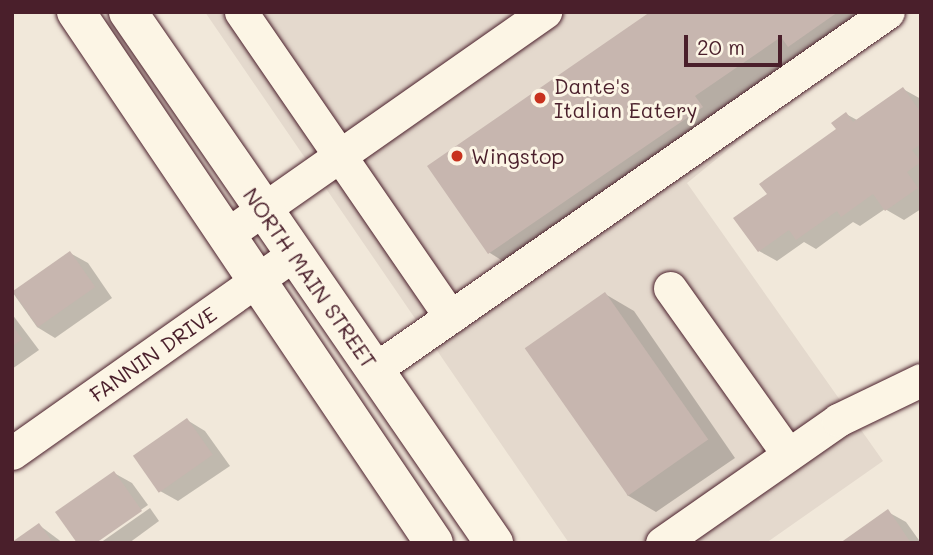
<!DOCTYPE html>
<style>
body{margin:0}
#map{position:relative;width:933px;height:555px;overflow:hidden;background:#f1e8da;font-family:Mali,sans-serif}
div>[style]{position:absolute}
.built>*{inset:0;background:#e4d9cd}
.shadow>*{inset:0;background:#0003}
.building>*{inset:0;background:#c7b6af;transform-origin:0 0}
.roads{filter:drop-shadow(0 0 2px #4a1f2b) drop-shadow(0 0 2px #4a1f2b)}
.minor>*{height:33px;margin:-16.5px;padding:0 16.5px;transform-origin:16.5px;border-radius:16.5px;background:#fcf5e5}
.major>*{height:38px;margin:-19px;padding:0 19px;transform-origin:19px;border-radius:19px;background:#fcf5e5}
.dots>*{width:19px;height:19px;translate:-50% -50%;box-sizing:border-box;border:4px solid #fcf5e5;border-radius:50%}
span{translate:-50% -50%;white-space:nowrap;text-align:center;line-height:1.15;-webkit-text-stroke:6px #fcf5e5;paint-order:stroke}
.poi-label{font-size:21px;color:#4a1f2b}
.left{translate:0 -50%;text-align:left}
.street-label{font-size:21px;color:#4a1f2b}
.frame{position:absolute;inset:0;border:14px solid #4a1f2b;pointer-events:none}
.scale{position:absolute;left:684px;top:35px;width:98px;height:32px;box-sizing:border-box;border:4px solid #4a1f2b;border-top:0;padding-left:9px;font-size:21px;line-height:24px;white-space:nowrap;color:#4a1f2b;-webkit-text-stroke:5px #fcf5e5;paint-order:stroke}
</style>
<div id="map">
<div class="built">
<div style="clip-path:polygon(205px 12px,898px 12px,687px 183px,883px 461px,766px 543px,569px 543px)"></div>
</div>
<div class="shadow">
<div style="clip-path:polygon(653px 12px,883px 12px,514px 268px,490px 253px,430px 166px)"></div>
<div style="clip-path:polygon(903px 89px,921px 99px,921px 209px,904px 220px,885px 209px,860px 226px,853px 222px,816px 249px,804px 242px,777px 261px,759px 251px,769px 195px,838px 130px,846px 114px,857px 120px)"></div>
<div style="clip-path:polygon(70px 253px,88px 263px,112px 298px,55px 338px,37px 327px,13px 293px)"></div>
<div style="clip-path:polygon(605px 294px,634px 311px,735px 458px,656px 512px,627px 495px)"></div>
<div style="clip-path:polygon(12px 314px,39px 350px,12px 369px)"></div>
<div style="clip-path:polygon(187px 420px,205px 431px,230px 466px,178px 501px,160px 491px)"></div>
<div style="clip-path:polygon(114px 473px,132px 483px,148px 505px,93px 543px)"></div>
<div style="clip-path:polygon(150px 508px,159px 521px,129px 543px,100px 543px)"></div>
<div style="clip-path:polygon(888px 512px,906px 522px,921px 543px,843px 543px)"></div>
<div style="clip-path:polygon(39px 525px,63px 543px,14px 543px)"></div>
</div>
<div class="building">
<div style="clip-path:polygon(650px 12px,838px 12px,788px 47px,781px 37px,695px 96px,703px 107px,488px 254px,427px 166px)"></div>
<div style="clip-path:polygon(903px 87px,921px 113px,921px 144px,912px 150px,921px 162px,907px 172px,918px 188px,885px 211px,873px 194px,841px 217px,837px 211px,796px 240px,789px 230px,758px 252px,733px 218px,767px 194px,759px 184px,836px 129px,831px 123px,846px 112px,853px 122px)"></div>
<div style="left:70px;top:251px;width:44px;height:70px;rotate:55deg"></div>
<div style="left:605px;top:292px;width:180px;height:98px;rotate:55deg"></div>
<div style="clip-path:polygon(12px 325px,22px 339px,12px 347px)"></div>
<div style="left:187px;top:418px;width:45px;height:66px;rotate:55deg"></div>
<div style="clip-path:polygon(114px 471px,142px 511px,96px 543px,77px 543px,55px 512px)"></div>
<div style="clip-path:polygon(888px 509px,911px 543px,840px 543px)"></div>
<div style="clip-path:polygon(39px 523px,53px 543px,12px 543px,12px 542px)"></div>
</div>
<div class="roads">
<div class="minor">
<div style="left:241px;top:12px;width:370px;rotate:55.5deg"></div>
<div style="left:225px;top:236px;width:391px;rotate:-35deg"></div>
<div style="left:670px;top:288px;width:204px;rotate:54.6deg"></div>
<div style="left:374px;top:370px;width:626px;rotate:-34.86deg"></div>
<div style="left:12px;top:453px;width:344px;rotate:-35.2deg"></div>
<div style="left:662px;top:543px;width:215px;rotate:-34.9deg"></div>
<div style="left:838px;top:420px;width:92px;rotate:-25.7deg"></div>
</div>
<div class="major">
<div style="left:76px;top:12px;width:640px;rotate:56.01deg"></div>
<div style="left:128px;top:12px;width:645px;rotate:55.42deg"></div>
</div>
</div>
<div class="dots">
<div style="left:540px;top:98px;background:#c8321e"></div>
<div style="left:457px;top:156px;background:#c8321e"></div>
</div>
<div class="poi-label">
<span class="left" style="left:554px;top:98px">Dante's<br>Italian Eatery</span>
<span class="left" style="left:471px;top:156px">Wingstop</span>
</div>
<div class="street-label">
<span style="left:310px;top:278px;rotate:55deg">NORTH MAIN STREET</span>
<span style="left:153px;top:354px;rotate:-35deg">FANNIN DRIVE</span>
</div>
<div class="frame"></div>
<div class="scale">20 m</div>
</div>
